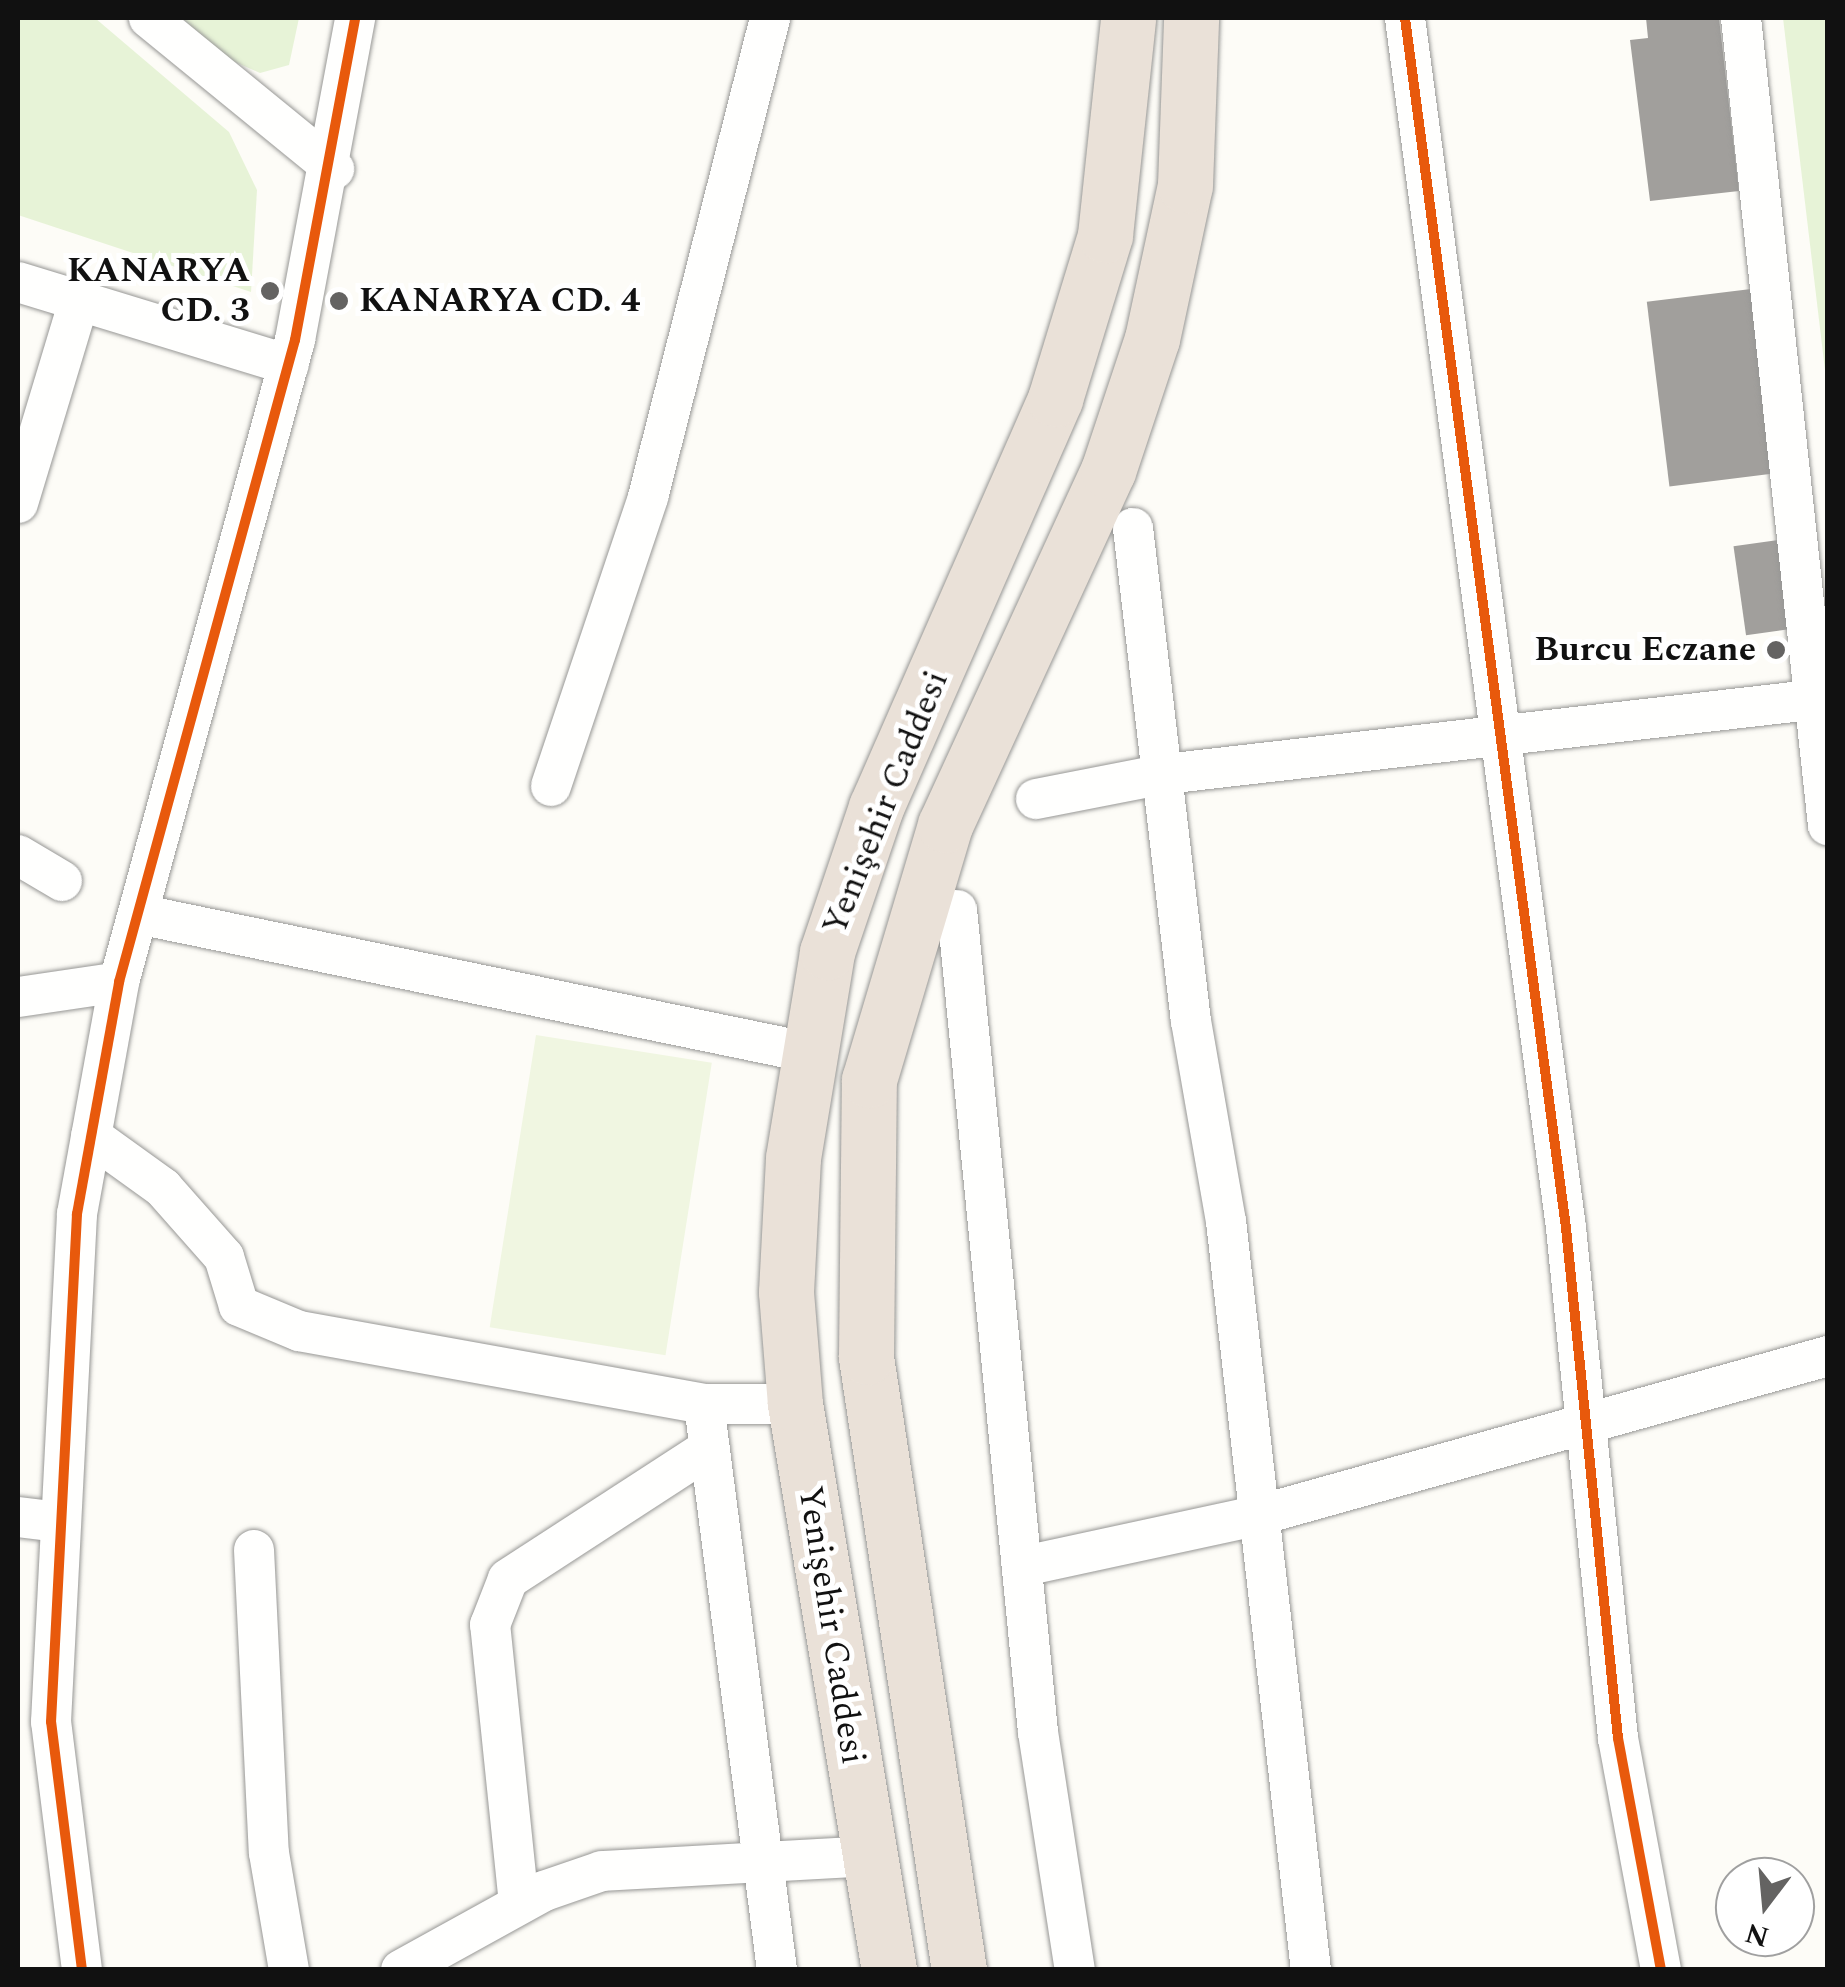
<!DOCTYPE html>
<meta charset="utf-8">
<style>
body{margin:0}
#map{position:relative;width:1845px;height:1987px;overflow:hidden;background:#fdfcf7;font-family:Spectral,serif}
div>[style]{position:absolute}
.green>*{inset:0;background:#e7f3d7}
.pitch>*{inset:0;background:#f0f6e1;transform-origin:0 0}
.building>*{inset:0;background:#a19f9c;transform-origin:0 0}
.roads{filter:drop-shadow(0 0 2px #979795) drop-shadow(0 0 2px #979795)}
.minor>*{height:40px;margin:-20px;padding:0 20px;transform-origin:20px;border-radius:20px;background:#fffffe}
.highway>*{height:55px;margin:-27.5px;padding:0 27.5px;transform-origin:27.5px;border-radius:27.5px;background:#eae1d8}
.cycleway>*{height:10px;margin:-5px;padding:0 5px;transform-origin:5px;border-radius:5px;background:#e8590c}
.dots>*{width:28px;height:28px;translate:-50% -50%;box-sizing:border-box;border:5px solid #fff;border-radius:50%}
span{translate:-50% -50%;white-space:nowrap;text-align:center;line-height:1.15;-webkit-text-stroke:10px #fff;paint-order:stroke}
.poi-label{font-size:35px;color:#111;font-weight:700}
.right{translate:-100% -50%;text-align:right}
.left{translate:0 -50%;text-align:left}
.street-label{font-size:35px;color:#111}
.frame{position:absolute;inset:0;border:20px solid #111;pointer-events:none}
.north{position:absolute;left:1715px;top:1857px;width:100px;height:100px;box-sizing:border-box;background:#fff;border:2px solid #a0a0a0;border-radius:50%;rotate:196deg;font-size:28px;font-weight:700;line-height:40px;text-align:center;color:#111}
.north::after{content:'';display:block;margin:auto;width:35px;height:45px;background:#646362;clip-path:polygon(50% 0,100% 100%,50% 72%,0 100%)}
</style>
<div id="map">
<div class="green">
<div style="clip-path:polygon(18px 18px,95px 18px,229px 132px,257px 190px,251px 292px,18px 215px)"></div>
<div style="clip-path:polygon(182px 18px,299px 18px,289px 65px,260px 73px,226px 58px)"></div>
<div style="clip-path:polygon(1783px 18px,1827px 18px,1827px 387px)"></div>
</div>
<div class="pitch">
<div style="left:536px;top:1035px;width:178px;height:296px;rotate:9deg"></div>
</div>
<div class="building">
<div style="clip-path:polygon(1646px 18px,1719px 18px,1739px 191px,1650px 201px,1630px 40px,1648px 38px)"></div>
<div style="left:1751px;top:289px;width:186px;height:105px;rotate:83deg"></div>
<div style="left:1785px;top:539px;width:90px;height:52px;rotate:82deg"></div>
</div>
<div class="roads">
<div class="minor">
<div style="left:149px;top:18px;width:239px;rotate:39.2deg"></div>
<div style="left:1405px;top:18px;width:1221px;rotate:82.42deg"></div>
<div style="left:1566px;top:1228px;width:513px;rotate:84.18deg"></div>
<div style="left:1618px;top:1738px;width:236px;rotate:79.5deg"></div>
<div style="left:1741px;top:18px;width:812px;rotate:83.85deg"></div>
<div style="left:18px;top:282px;width:283px;rotate:17deg"></div>
<div style="left:18px;top:503px;width:211px;rotate:-73.2deg"></div>
<div style="left:1133px;top:528px;width:496px;rotate:83.3deg"></div>
<div style="left:1191px;top:1021px;width:203px;rotate:80.1deg"></div>
<div style="left:1226px;top:1221px;width:754px;rotate:83.53deg"></div>
<div style="left:551px;top:786px;width:305px;rotate:-71.4deg"></div>
<div style="left:648px;top:497px;width:494px;rotate:-75.7deg"></div>
<div style="left:1036px;top:799px;width:131px;rotate:-11deg"></div>
<div style="left:1165px;top:774px;width:667px;rotate:-6.54deg"></div>
<div style="left:18px;top:855px;width:51px;rotate:30.6deg"></div>
<div style="left:957px;top:910px;width:826px;rotate:84.37deg"></div>
<div style="left:1038px;top:1732px;width:241px;rotate:81.2deg"></div>
<div style="left:138px;top:914px;width:682px;rotate:11.67deg"></div>
<div style="left:18px;top:997px;width:102px;rotate:-8.4deg"></div>
<div style="left:91px;top:1136px;width:89px;rotate:35.8deg"></div>
<div style="left:163px;top:1188px;width:92px;rotate:48.5deg"></div>
<div style="left:224px;top:1257px;width:51px;rotate:73deg"></div>
<div style="left:239px;top:1306px;width:65px;rotate:22.6deg"></div>
<div style="left:299px;top:1331px;width:412px;rotate:10.2deg"></div>
<div style="left:704px;top:1404px;width:91px"></div>
<div style="left:704px;top:1404px;width:571px;rotate:82.65deg"></div>
<div style="left:18px;top:1517px;width:41px;rotate:7deg"></div>
<div style="left:254px;top:1550px;width:303px;rotate:87.2deg"></div>
<div style="left:269px;top:1853px;width:119px;rotate:80.3deg"></div>
<div style="left:1024px;top:1566px;width:237px;rotate:-12.2deg"></div>
<div style="left:1256px;top:1516px;width:594px;rotate:-15.63deg"></div>
<div style="left:519px;top:1904px;width:281px;rotate:-95.9deg"></div>
<div style="left:490px;top:1625px;width:49px;rotate:-68.6deg"></div>
<div style="left:508px;top:1579px;width:237px;rotate:-33deg"></div>
<div style="left:82px;top:1970px;width:250px;rotate:-97.1deg"></div>
<div style="left:51px;top:1722px;width:509px;rotate:-87.07deg"></div>
<div style="left:77px;top:1214px;width:236px;rotate:-79.7deg"></div>
<div style="left:119px;top:982px;width:666px;rotate:-74.67deg"></div>
<div style="left:295px;top:340px;width:328px;rotate:-79.4deg"></div>
<div style="left:401px;top:1970px;width:163px;rotate:-28.9deg"></div>
<div style="left:544px;top:1891px;width:61px;rotate:-19deg"></div>
<div style="left:602px;top:1871px;width:268px;rotate:-3.2deg"></div>
</div>
<div class="highway">
<div style="left:889px;top:1970px;width:574px;rotate:-99.43deg"></div>
<div style="left:795px;top:1404px;width:112px;rotate:-94.6deg"></div>
<div style="left:786px;top:1292px;width:134px;rotate:-87deg"></div>
<div style="left:793px;top:1158px;width:209px;rotate:-80.6deg"></div>
<div style="left:827px;top:952px;width:153px;rotate:-71.3deg"></div>
<div style="left:876px;top:807px;width:446px;rotate:-66.3deg"></div>
<div style="left:1055px;top:399px;width:171px;rotate:-73deg"></div>
<div style="left:1105px;top:235px;width:218px;rotate:-83.9deg"></div>
<div style="left:959px;top:1970px;width:620px;rotate:-98.63deg"></div>
<div style="left:866px;top:1357px;width:277px;rotate:-89.4deg"></div>
<div style="left:869px;top:1080px;width:266px;rotate:-73.4deg"></div>
<div style="left:945px;top:825px;width:390px;rotate:-65.3deg"></div>
<div style="left:1108px;top:471px;width:139px;rotate:-71.6deg"></div>
<div style="left:1152px;top:339px;width:157px;rotate:-77.9deg"></div>
<div style="left:1185px;top:185px;width:167px;rotate:-87.9deg"></div>
</div>
</div>
<div class="cycleway">
<div style="left:1405px;top:18px;width:1221px;rotate:82.42deg"></div>
<div style="left:1566px;top:1228px;width:513px;rotate:84.18deg"></div>
<div style="left:1618px;top:1738px;width:236px;rotate:79.5deg"></div>
<div style="left:82px;top:1970px;width:250px;rotate:-97.1deg"></div>
<div style="left:51px;top:1722px;width:509px;rotate:-87.07deg"></div>
<div style="left:77px;top:1214px;width:236px;rotate:-79.7deg"></div>
<div style="left:119px;top:982px;width:666px;rotate:-74.67deg"></div>
<div style="left:295px;top:340px;width:328px;rotate:-79.4deg"></div>
</div>
<div class="dots">
<div style="left:270px;top:291px;background:#646362"></div>
<div style="left:339px;top:301px;background:#646362"></div>
<div style="left:1776px;top:650px;background:#646362"></div>
</div>
<div class="poi-label">
<span class="right" style="left:250px;top:291px">KANARYA<br>CD. 3</span>
<span class="left" style="left:359px;top:301px">KANARYA CD. 4</span>
<span class="right" style="left:1756px;top:650px">Burcu Eczane</span>
</div>
<div class="street-label">
<span style="left:886px;top:803px;rotate:-68deg">Yenişehir Caddesi</span>
<span style="left:831px;top:1625px;rotate:81deg">Yenişehir Caddesi</span>
</div>
<div class="frame"></div>
<div class="north">N</div>
</div>
